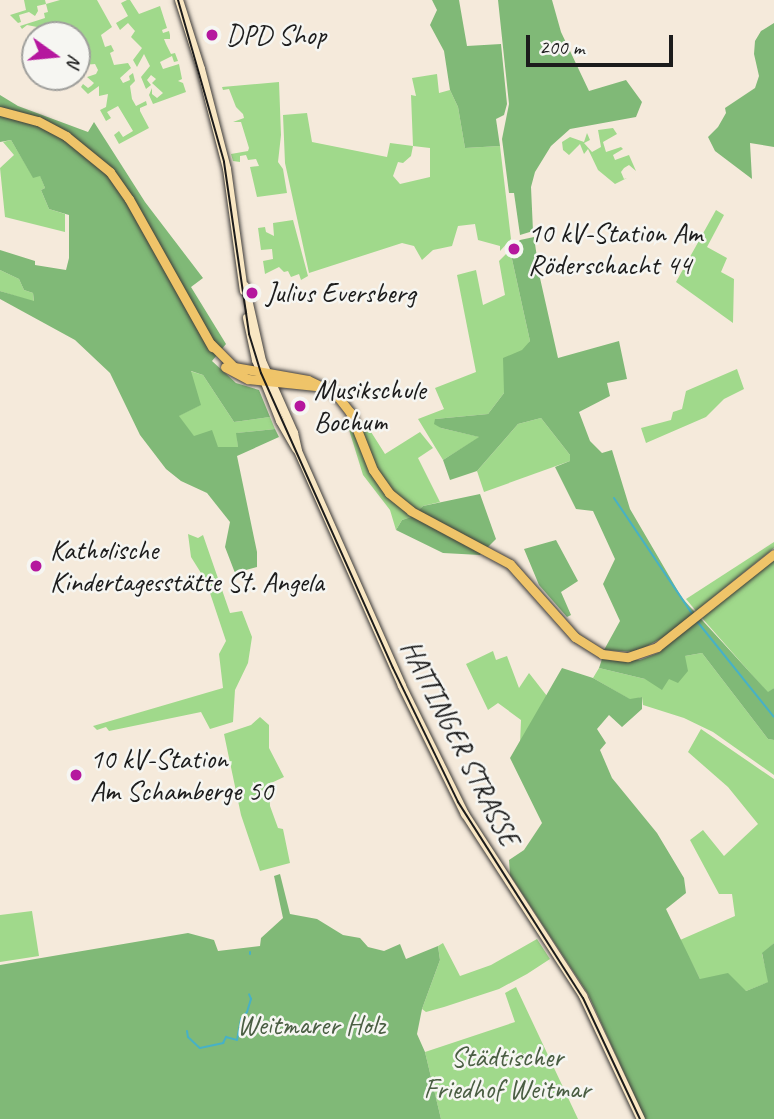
<!DOCTYPE html>
<meta charset="utf-8">
<style>
body{margin:0}
#map{position:relative;width:774px;height:1119px;overflow:hidden;background:#f5eadb;font-family:Caveat,sans-serif}
div>[style]{position:absolute}
.green>*{inset:0;background:#a0d98b}
.forest>*{inset:0;background:#80b977}
.stream>*{height:2px;margin:-1px;padding:0 1px;transform-origin:1px;border-radius:1px;background:#47b1c6}
.roads{filter:drop-shadow(0 0 2px #3d3b39) drop-shadow(0 0 2px #3d3b39)}
.secondary>*{height:8px;margin:-4px;padding:0 4px;transform-origin:4px;border-radius:4px;background:#f9e7c3}
.primary>*{height:9px;margin:-4.5px;padding:0 4.5px;transform-origin:4.5px;border-radius:4.5px;background:#efc469}
.tram>*{height:2px;margin:-1px;padding:0 1px;transform-origin:1px;border-radius:1px;background:#1c1c1c}
.dots>*{width:19px;height:19px;translate:-50% -50%;box-sizing:border-box;border:4px solid #f6f6f2;border-radius:50%}
span{translate:-50% -50%;white-space:nowrap;text-align:center;line-height:1.15;-webkit-text-stroke:5px #f6f6f2;paint-order:stroke}
.poi-label{font-size:28px;color:#1c1c1c}
.left{translate:0 -50%;text-align:left}
.street-label{font-size:28px;color:#1c1c1c}
.park-label{font-size:28px;color:#4a5e43}
.north{position:absolute;left:21px;top:21px;width:70px;height:70px;box-sizing:border-box;background:#f6f6f2;border:2px solid #9f9f9c;border-radius:50%;rotate:105deg;font-size:19px;font-weight:700;line-height:28px;text-align:center;color:#1c1c1c}
.north::after{content:'';display:block;margin:auto;width:24px;height:32px;background:#b5179e;clip-path:polygon(50% 0,100% 100%,50% 72%,0 100%)}
.scale{position:absolute;left:526px;top:35px;width:147px;height:32px;box-sizing:border-box;border:4px solid #1c1c1c;border-top:0;padding-left:9px;font-size:21px;line-height:24px;white-space:nowrap;color:#1c1c1c;-webkit-text-stroke:5px #f6f6f2;paint-order:stroke}
</style>
<div id="map">
<div class="green">
<div style="clip-path:polygon(24px 0,45px 0,46px 4px,60px 0,97px 0,112px 27px,101px 35px,105px 47px,111px 45px,114px 51px,110px 53px,114px 65px,128px 63px,131px 68px,120px 78px,123px 83px,130px 80px,129px 76px,133px 73px,135px 81px,130px 86px,132px 99px,136px 106px,146px 101px,147px 105px,140px 108px,140px 111px,149px 128px,119px 144px,114px 135px,119px 131px,123px 137px,133px 131px,118px 106px,107px 112px,111px 118px,106px 121px,100px 110px,106px 107px,108px 94px,99px 96px,99px 86px,88px 94px,81px 87px,83px 84px,88px 88px,91px 86px,94px 83px,87px 77px,96px 74px,98px 70px,95px 64px,83px 65px,77px 71px,77px 35px,41px 35px,45px 33px,42px 32px,28px 36px,37px 27px,27px 25px,22px 29px,20px 26px,45px 18px,44px 13px,48px 12px,46px 4px,37px 6px,38px 11px,35px 16px,29px 12px,19px 15px,21px 22px,18px 23px,10px 15px,26px 10px)"></div>
<div style="clip-path:polygon(127px 0,130px 0,139px 14px,160px 6px,167px 28px,162px 30px,163px 33px,169px 31px,170px 35px,170px 39px,164px 39px,166px 44px,171px 54px,175px 53px,178px 61px,174px 62px,172px 56px,160px 62px,163px 69px,179px 64px,182px 79px,178px 81px,183px 83px,186px 92px,153px 104px,149px 95px,152px 88px,152px 94px,157px 98px,163px 93px,152px 83px,156px 79px,151px 75px,147px 80px,151px 85px,146px 89px,141px 77px,150px 66px,144px 54px,137px 67px,133px 60px,142px 48px,131px 37px,135px 31px,128px 23px,120px 30px,116px 23px,128px 16px,121px 3px)"></div>
<div style="clip-path:polygon(evenodd,437px 74px,439px 93px,450px 90px,458px 107px,465px 148px,500px 146px,511px 239px,500px 251px,500px 246px,478px 240px,475px 224px,458px 226px,452px 246px,433px 250px,422px 260px,414px 246px,402px 243px,309px 273px,285px 163px,283px 115px,307px 113px,312px 142px,387px 157px,390px 143px,413px 146px,411px 95px,416px 96px,412px 78px,437px 74px,413px 146px,430px 148px,430px 177px,400px 184px,393px 176px,398px 162px,403px 163px,411px 156px,413px 146px)"></div>
<div style="clip-path:polygon(279px 82px,281px 135px,278px 162px,283px 169px,287px 193px,257px 197px,250px 167px,259px 166px,256px 159px,248px 160px,246px 155px,240px 156px,240px 162px,233px 161px,231px 154px,248px 151px,249px 148px,241px 122px,233px 122px,244px 118px,243px 114px,236px 107px,229px 89px,223px 90px,222px 87px)"></div>
<div style="clip-path:polygon(613px 128px,617px 134px,603px 142px,606px 152px,621px 147px,623px 149px,613px 155px,615px 160px,629px 155px,636px 171px,629px 165px,624px 168px,621px 172px,624px 179px,627px 178px,615px 184px,598px 170px,588px 149px,584px 154px,580px 144px,569px 155px,563px 150px,562px 142px,570px 137px,584px 142px,587px 133px,590px 140px,584px 143px,592px 152px,601px 147px,598px 130px)"></div>
<div style="clip-path:polygon(11px 140px,33px 177px,40px 175px,45px 188px,41px 190px,49px 209px,65px 214px,65px 232px,5px 217px,0 168px,14px 155px,3px 142px)"></div>
<div style="clip-path:polygon(716px 210px,724px 215px,707px 247px,727px 258px,721px 272px,734px 279px,733px 323px,676px 282px)"></div>
<div style="clip-path:polygon(293px 220px,308px 276px,301px 280px,299px 274px,291px 277px,288px 271px,284px 272px,279px 267px,265px 274px,263px 261px,273px 259px,272px 249px,261px 250px,258px 228px,265px 227px,266px 232px,274px 236px,273px 223px)"></div>
<div style="clip-path:polygon(510px 250px,530px 341px,504px 380px,504px 393px,488px 414px,435px 419px,441px 428px,480px 437px,443px 460px,418px 419px,444px 409px,435px 388px,476px 372px,457px 275px,476px 270px,483px 305px,505px 295px,499px 261px)"></div>
<div style="clip-path:polygon(0 270px,19px 279px,24px 290px,33px 293px,34px 302px,0 291px)"></div>
<div style="clip-path:polygon(737px 369px,744px 389px,724px 399px,706px 417px,646px 443px,641px 428px,671px 420px,673px 412px,682px 409px,686px 391px)"></div>
<div style="clip-path:polygon(190px 371px,203px 375px,234px 422px,270px 417px,275px 429px,237px 433px,238px 447px,218px 447px,194px 437px,178px 416px,200px 405px)"></div>
<div style="clip-path:polygon(358px 416px,361px 426px,366px 424px,385px 454px,420px 432px,433px 448px,418px 458px,440px 502px,423px 506px,411px 517px,402px 520px,396px 530px,390px 510px,363px 475px,346px 420px)"></div>
<div style="clip-path:polygon(541px 418px,570px 455px,570px 461px,484px 492px,477px 471px,518px 424px)"></div>
<div style="clip-path:polygon(188px 534px,198px 538px,203px 535px,230px 613px,242px 611px,252px 637px,248px 663px,235px 690px,233px 722px,210px 729px,201px 712px,109px 731px,106px 727px,97px 730px,93px 726px,223px 688px,219px 654px,226px 641px,206px 581px,191px 557px)"></div>
<div style="clip-path:polygon(774px 542px,774px 548px,696px 611px,686px 599px)"></div>
<div style="clip-path:polygon(774px 559px,774px 688px,768px 693px,702px 618px)"></div>
<div style="clip-path:polygon(493px 651px,496px 660px,507px 656px,519px 688px,529px 673px,547px 696px,520px 744px,521px 720px,498px 703px,488px 710px,466px 664px)"></div>
<div style="clip-path:polygon(702px 653px,768px 739px,774px 740px,774px 775px,713px 732px,684px 718px,643px 705px,642px 697px,631px 700px,593px 678px,599px 668px,645px 679px,685px 656px)"></div>
<div style="clip-path:polygon(260px 717px,269px 725px,269px 748px,284px 777px,269px 784px,270px 806px,278px 828px,283px 829px,290px 863px,260px 871px,241px 815px,224px 734px,251px 725px)"></div>
<div style="clip-path:polygon(701px 729px,774px 779px,774px 943px,762px 954px,769px 982px,746px 991px,700px 979px,680px 940px,735px 916px,732px 894px,719px 894px,690px 840px,703px 830px,724px 856px,758px 824px,728px 787px,688px 752px)"></div>
<div style="clip-path:polygon(32px 911px,39px 956px,0 962px,0 915px)"></div>
<div style="clip-path:polygon(537px 939px,550px 959px,527px 974px,499px 989px,444px 1007px,426px 1012px,422px 1009px,440px 960px,438px 946px,443px 943px,460px 976px,491px 965px)"></div>
<div style="clip-path:polygon(516px 987px,578px 1119px,441px 1119px,425px 1052px,515px 1022px,505px 993px)"></div>
</div>
<div class="forest">
<div style="clip-path:polygon(432px 0,459px 0,467px 46px,501px 44px,507px 104px,504px 115px,496px 119px,500px 146px,465px 148px,458px 107px,450px 90px,444px 51px,430px 25px,437px 10px)"></div>
<div style="clip-path:polygon(498px 0,552px 0,561px 32px,589px 91px,626px 80px,642px 102px,636px 117px,570px 129px,551px 146px,535px 172px,531px 187px,533px 231px,520px 235px,514px 193px,509px 193px,502px 139px,509px 104px)"></div>
<div style="clip-path:polygon(774px 23px,774px 147px,750px 143px,752px 179px,715px 151px,708px 137px,718px 127px,726px 113px,725px 108px,755px 88px,759px 76px,754px 54px,755px 41px,761px 31px)"></div>
<div style="clip-path:polygon(0 95px,18px 106px,88px 132px,94px 122px,145px 202px,203px 278px,191px 287px,226px 344px,212px 361px,236px 383px,259px 390px,270px 417px,234px 422px,203px 375px,191px 371px,201px 405px,179px 416px,194px 436px,212px 430px,218px 447px,238px 447px,236px 433px,275px 429px,279px 437px,237px 456px,257px 552px,257px 567px,235px 573px,225px 547px,230px 522px,207px 493px,181px 481px,166px 469px,140px 435px,110px 373px,75px 340px,0 299px,0 291px,34px 301px,33px 293px,24px 290px,19px 279px,0 270px,0 250px,35px 261px,35px 265px,66px 270px,69px 258px,69px 215px,49px 209px,41px 190px,45px 188px,40px 176px,33px 178px,11px 140px,0 142px)"></div>
<div style="clip-path:polygon(534px 237px,540px 278px,558px 358px,619px 341px,627px 379px,607px 383px,610px 396px,579px 412px,590px 441px,602px 453px,612px 450px,630px 509px,682px 598px,768px 692px,774px 688px,774px 740px,768px 739px,702px 653px,685px 656px,688px 671px,678px 683px,669px 679px,662px 690px,645px 679px,599px 668px,602px 659px,640px 660px,658px 653px,669px 644px,664px 637px,636px 652px,604px 650px,620px 621px,603px 584px,615px 559px,593px 511px,576px 509px,555px 467px,570px 461px,570px 455px,541px 418px,518px 424px,477px 471px,450px 480px,443px 460px,479px 437px,441px 428px,434px 424px,435px 419px,488px 414px,504px 393px,503px 358px,522px 350px,530px 341px,510px 250px,520px 240px)"></div>
<div style="clip-path:polygon(480px 494px,496px 539px,480px 555px,443px 553px,396px 530px,402px 520px,411px 517px,423px 506px)"></div>
<div style="clip-path:polygon(556px 540px,578px 581px,561px 592px,571px 615px,567px 617px,539px 585px,524px 549px)"></div>
<div style="clip-path:polygon(562px 668px,593px 678px,630px 699px,642px 697px,642px 709px,622px 727px,609px 715px,597px 729px,606px 743px,600px 750px,612px 778px,657px 833px,684px 878px,686px 893px,666px 909px,700px 979px,728px 973px,746px 991px,768px 982px,762px 953px,774px 943px,774px 1119px,645px 1119px,588px 994px,510px 875px,509px 860px,524px 850px,542px 823px,510px 758px)"></div>
<div style="clip-path:polygon(280px 874px,290px 914px,317px 919px,343px 935px,360px 938px,368px 947px,384px 951px,400px 944px,406px 959px,438px 946px,440px 960px,422px 1009px,417px 1034px,425px 1052px,441px 1119px,0 1119px,0 965px,188px 933px,214px 940px,218px 951px,260px 946px,261px 938px,283px 918px,274px 876px)"></div>
</div>
<div class="stream">
<div style="left:614px;top:498px;width:141px;rotate:56deg"></div>
<div style="left:696px;top:620px;width:124px;rotate:51.2deg"></div>
<div style="left:250px;top:954px;width:2px;rotate:-90deg"></div>
<div style="left:187px;top:1031px;width:6px;rotate:81deg"></div>
<div style="left:188px;top:1037px;width:16px;rotate:43deg"></div>
<div style="left:200px;top:1048px;width:24px;rotate:-12deg"></div>
<div style="left:223px;top:1043px;width:7px;rotate:-63deg"></div>
<div style="left:226px;top:1037px;width:11px;rotate:15deg"></div>
<div style="left:237px;top:1040px;width:21px;rotate:-79deg"></div>
<div style="left:241px;top:1019px;width:9px;rotate:-49deg"></div>
<div style="left:247px;top:1012px;width:14px;rotate:-73deg"></div>
<div style="left:251px;top:999px;width:5px;rotate:-112deg"></div>
</div>
<div class="roads">
<div class="secondary">
<div style="left:179px;top:0;width:72px;rotate:72.3deg"></div>
<div style="left:201px;top:69px;width:103px;rotate:75.4deg"></div>
<div style="left:227px;top:169px;width:123px;rotate:82.1deg"></div>
<div style="left:245px;top:286px;width:77px;rotate:77.2deg"></div>
<div style="left:262px;top:361px;width:79px;rotate:66deg"></div>
<div style="left:294px;top:433px;width:18px;rotate:77deg"></div>
<div style="left:298px;top:451px;width:257px;rotate:66.1deg"></div>
<div style="left:402px;top:686px;width:143px;rotate:63.8deg"></div>
<div style="left:465px;top:814px;width:217px;rotate:57deg"></div>
<div style="left:583px;top:996px;width:136px;rotate:64.8deg"></div>
<div style="left:247px;top:318px;width:43px;rotate:77.9deg"></div>
<div style="left:256px;top:360px;width:66px;rotate:68.5deg"></div>
<div style="left:280px;top:421px;width:32px;rotate:60deg"></div>
</div>
<div class="primary">
<div style="left:0;top:111px;width:39px;rotate:15deg"></div>
<div style="left:38px;top:121px;width:32px;rotate:28deg"></div>
<div style="left:66px;top:136px;width:57px;rotate:39.3deg"></div>
<div style="left:110px;top:172px;width:33px;rotate:55deg"></div>
<div style="left:129px;top:199px;width:170px;rotate:60.7deg"></div>
<div style="left:211px;top:344px;width:33px;rotate:45deg"></div>
<div style="left:234px;top:367px;width:75px;rotate:10deg"></div>
<div style="left:308px;top:380px;width:30px;rotate:26deg"></div>
<div style="left:335px;top:393px;width:24px;rotate:52deg"></div>
<div style="left:350px;top:412px;width:62px;rotate:68.4deg"></div>
<div style="left:373px;top:470px;width:28px;rotate:55deg"></div>
<div style="left:389px;top:493px;width:28px;rotate:39deg"></div>
<div style="left:411px;top:511px;width:112px;rotate:28.2deg"></div>
<div style="left:510px;top:564px;width:98px;rotate:48.3deg"></div>
<div style="left:575px;top:637px;width:32px;rotate:32deg"></div>
<div style="left:602px;top:654px;width:26px;rotate:7deg"></div>
<div style="left:628px;top:657px;width:31px;rotate:-19deg"></div>
<div style="left:657px;top:647px;width:149px;rotate:-38.5deg"></div>
<div style="left:225px;top:367px;width:26px;rotate:28deg"></div>
<div style="left:248px;top:379px;width:68px;rotate:5.9deg"></div>
</div>
</div>
<div class="tram">
<div style="left:178px;top:0;width:168px;rotate:74.1deg"></div>
<div style="left:224px;top:162px;width:174px;rotate:81.7deg"></div>
<div style="left:249px;top:334px;width:41px;rotate:72.9deg"></div>
<div style="left:261px;top:373px;width:323px;rotate:65.9deg"></div>
<div style="left:393px;top:668px;width:149px;rotate:64.1deg"></div>
<div style="left:458px;top:802px;width:232px;rotate:57.5deg"></div>
<div style="left:583px;top:998px;width:134px;rotate:64.8deg"></div>
</div>
<div class="dots">
<div style="left:212px;top:35px;background:#b5179e"></div>
<div style="left:514px;top:249px;background:#b5179e"></div>
<div style="left:252px;top:293px;background:#b5179e"></div>
<div style="left:300px;top:406px;background:#b5179e"></div>
<div style="left:36px;top:566px;background:#b5179e"></div>
<div style="left:76px;top:775px;background:#b5179e"></div>
</div>
<div class="poi-label">
<span class="left" style="left:226px;top:35px">DPD Shop</span>
<span class="left" style="left:528px;top:249px">10 kV-Station Am<br>Röderschacht 44</span>
<span class="left" style="left:266px;top:293px">Julius Eversberg</span>
<span class="left" style="left:314px;top:406px">Musikschule<br>Bochum</span>
<span class="left" style="left:50px;top:566px">Katholische<br>Kindertagesstätte St. Angela</span>
<span class="left" style="left:90px;top:775px">10 kV-Station<br>Am Schamberge 50</span>
</div>
<div class="street-label">
<span style="left:460px;top:743px;rotate:63deg">HATTINGER STRASSE</span>
</div>
<div class="park-label">
<span style="left:311px;top:1025px">Weitmarer Holz</span>
<span style="left:507px;top:1073px">Städtischer<br>Friedhof Weitmar</span>
</div>
<div class="north">N</div>
<div class="scale">200 m</div>
</div>
